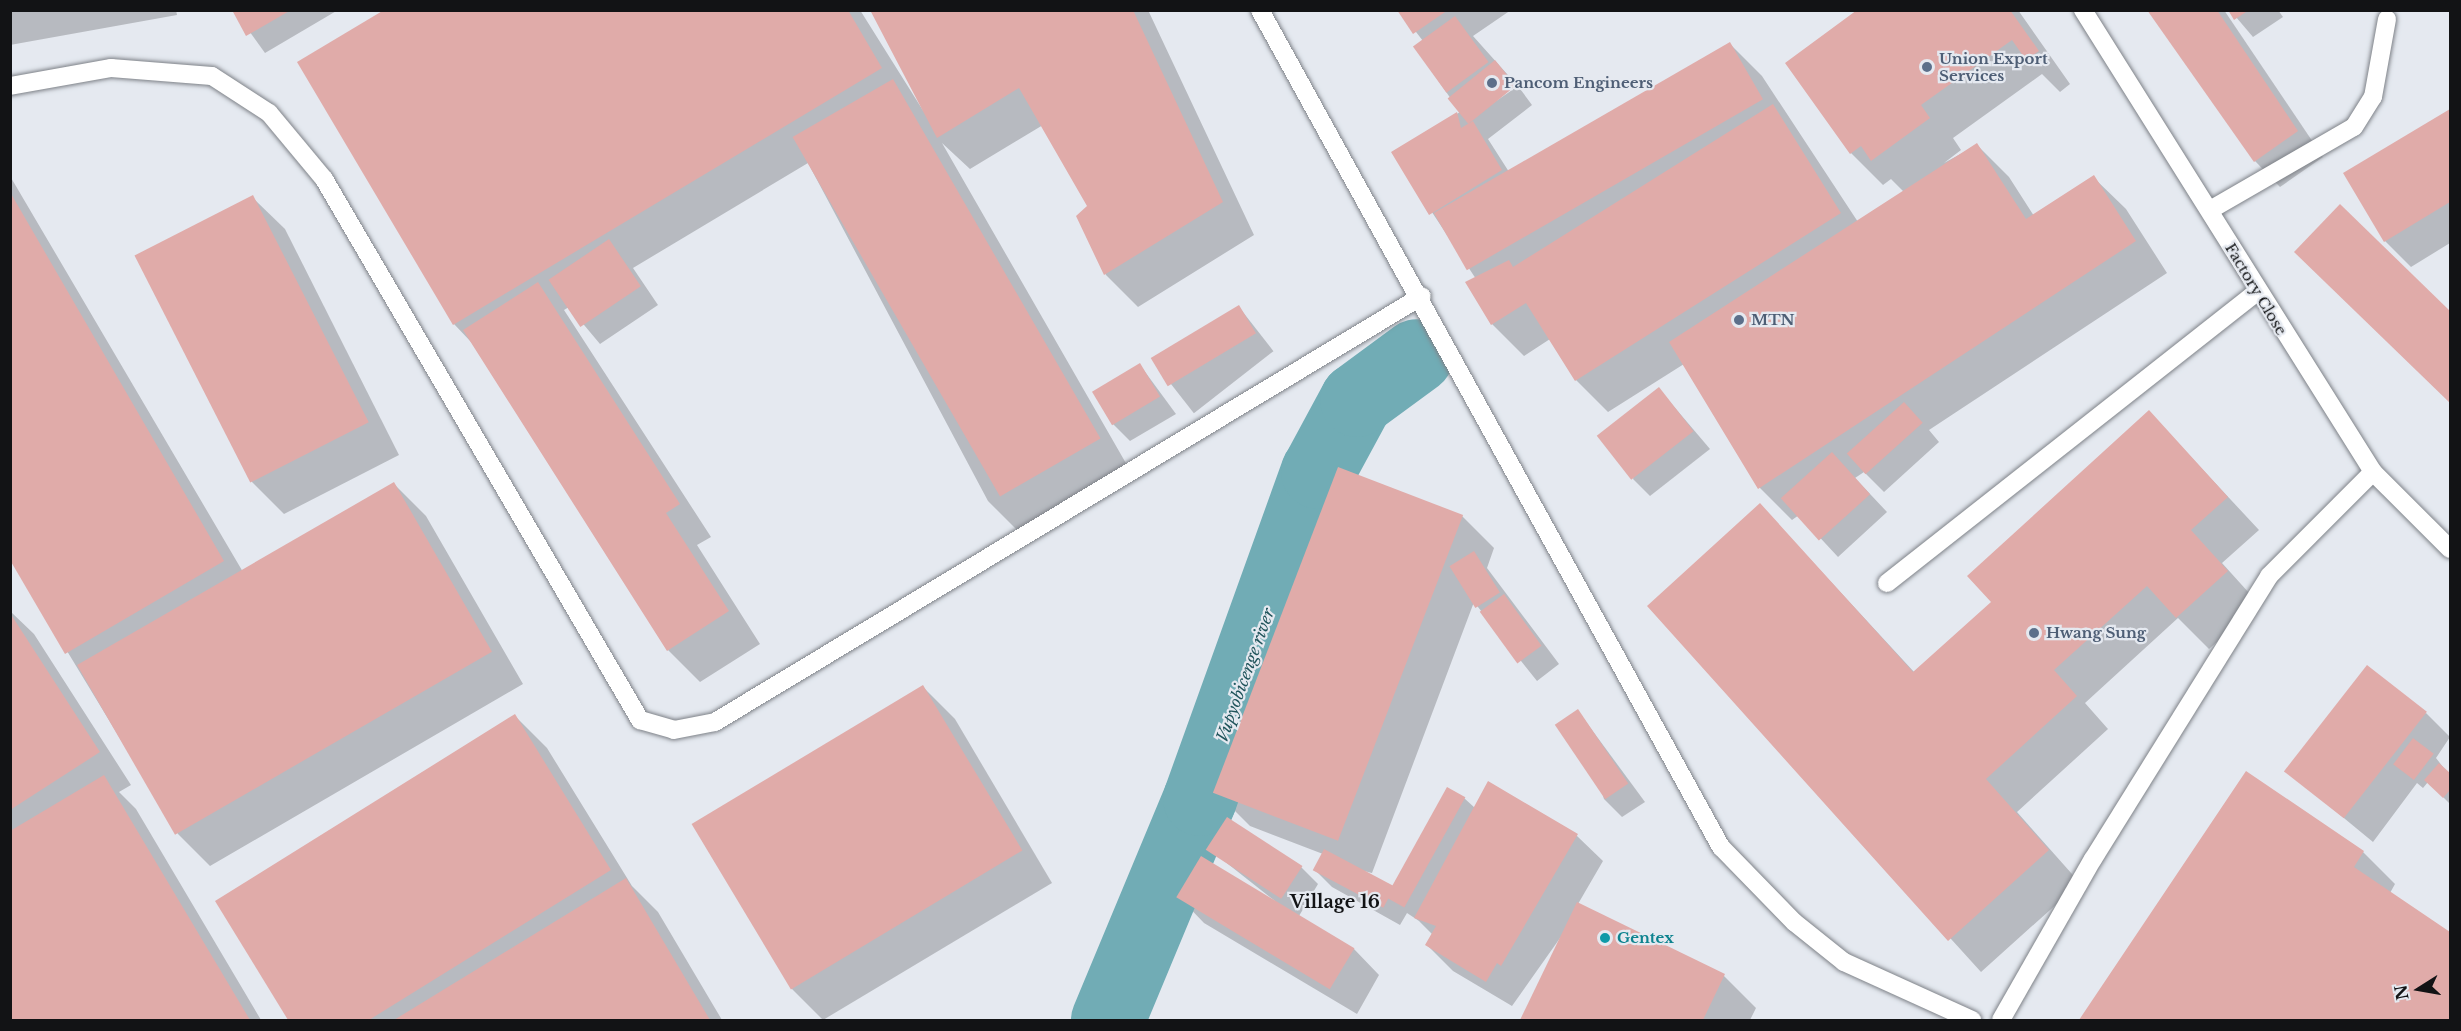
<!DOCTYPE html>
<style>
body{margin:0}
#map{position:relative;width:2461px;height:1031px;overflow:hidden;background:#e5e9f0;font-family:"Libre Baskerville",serif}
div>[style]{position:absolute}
.shadow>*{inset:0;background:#0003;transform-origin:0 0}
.river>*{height:74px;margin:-37px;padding:0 37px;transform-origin:37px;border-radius:37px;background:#71acb5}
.building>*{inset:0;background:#e0aba9;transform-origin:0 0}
.roads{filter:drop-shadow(0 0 2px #7e8288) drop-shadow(0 0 2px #7e8288)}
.service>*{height:18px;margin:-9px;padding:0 9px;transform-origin:9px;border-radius:9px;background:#fff}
.dots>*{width:16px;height:16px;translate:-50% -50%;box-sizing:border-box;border:3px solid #e5e9f0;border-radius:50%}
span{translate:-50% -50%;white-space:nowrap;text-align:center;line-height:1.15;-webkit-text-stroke:4.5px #e5e9f0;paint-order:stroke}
.service-label{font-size:15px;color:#4e5e75;font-weight:700}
.left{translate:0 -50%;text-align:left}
.street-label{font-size:15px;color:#121315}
.culture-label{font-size:15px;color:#0d838f;font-weight:700}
.water-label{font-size:16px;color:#20545b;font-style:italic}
.quarter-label{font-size:18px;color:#121315;font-weight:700}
.frame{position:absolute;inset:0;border:12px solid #121315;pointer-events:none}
.north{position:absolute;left:2389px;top:959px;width:60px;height:60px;-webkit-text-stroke:4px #e5e9f0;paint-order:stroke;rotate:259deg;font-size:16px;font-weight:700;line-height:24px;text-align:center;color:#121315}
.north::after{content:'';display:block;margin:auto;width:21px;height:27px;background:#121315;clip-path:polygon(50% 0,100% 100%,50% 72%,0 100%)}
</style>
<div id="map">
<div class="shadow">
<div style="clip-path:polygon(10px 10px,176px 10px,177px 15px,10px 45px)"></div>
<div style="clip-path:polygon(234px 10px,338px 10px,265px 53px)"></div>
<div style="clip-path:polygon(387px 10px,860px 10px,924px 112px,872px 10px,1148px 10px,1254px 235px,1138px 307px,1106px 275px,1077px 216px,1089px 206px,1043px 125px,970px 169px,942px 143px,1131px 472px,1020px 533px,988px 501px,808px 163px,633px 268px,658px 305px,600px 344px,569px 307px,564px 310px,711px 537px,697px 545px,760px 644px,700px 682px,668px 650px,472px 343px,454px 324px)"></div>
<div style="clip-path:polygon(1399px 10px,1511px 10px,1473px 36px,1516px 84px,1467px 121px,1518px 86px,1532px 105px,1488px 139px,1511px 175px,1730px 44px,1762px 76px,1858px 222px,1904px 192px,1891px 179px,1883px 185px,1851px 153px,1860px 10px,2018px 10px,2070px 84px,2060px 92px,2042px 74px,1953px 138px,1961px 150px,1944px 163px,1977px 145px,2009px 177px,2034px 216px,2093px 177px,2126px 209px,2167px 273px,1929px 430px,1939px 442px,1884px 492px,1864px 472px,1855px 478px,1887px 512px,1838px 557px,1799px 515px,1792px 520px,1760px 488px,1684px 364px,1608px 412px,1576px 380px,1550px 339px,1524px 356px,1492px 324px,1476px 279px,1393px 153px,1460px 112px,1415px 47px,1423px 41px)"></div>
<div style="clip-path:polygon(2149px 10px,2224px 10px,2323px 157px,2280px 187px,2255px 161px)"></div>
<div style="clip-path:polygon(2230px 10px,2278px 10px,2283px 17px,2253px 37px)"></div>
<div style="clip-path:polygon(2450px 111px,2450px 243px,2411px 267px,2385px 241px,2345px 173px)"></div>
<div style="clip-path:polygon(10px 176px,243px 572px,394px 484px,426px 516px,523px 684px,210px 866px,178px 834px,10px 557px)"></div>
<div style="clip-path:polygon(252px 197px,285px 229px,399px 455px,284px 514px,252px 482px)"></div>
<div style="clip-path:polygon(2340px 206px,2450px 313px,2450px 402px,2321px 277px)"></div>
<div style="left:1239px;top:307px;width:56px;height:101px;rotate:52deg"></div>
<div style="clip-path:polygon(1140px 365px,1176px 414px,1130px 441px,1112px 423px)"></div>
<div style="clip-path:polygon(1659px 389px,1710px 449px,1650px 496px,1633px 479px)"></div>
<div style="clip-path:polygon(2149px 412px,2259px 530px,2222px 563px,2259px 604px,2209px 649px,2178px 618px,2085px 703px,2108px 729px,2017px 812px,2080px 883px,1981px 972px,1649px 606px,1760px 505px,1915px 673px,1993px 602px)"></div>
<div style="clip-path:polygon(1462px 516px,1494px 548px,1487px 568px,1559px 664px,1537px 681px,1474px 602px,1372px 873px,1360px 870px,1397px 892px,1464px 798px,1475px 808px,1489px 783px,1577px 836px,1603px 861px,1578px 904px,1724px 976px,1756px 1008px,1750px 1020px,1522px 1020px,1565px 931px,1512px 1006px,1453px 971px,1427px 945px,1433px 935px,1419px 921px,1407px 913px,1400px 925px,1332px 887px,1314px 869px,1323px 854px,1250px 826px,1218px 794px)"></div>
<div style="clip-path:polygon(10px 611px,34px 634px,131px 785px,119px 792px,136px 809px,261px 1020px,10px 1020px)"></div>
<div style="clip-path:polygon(923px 687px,955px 719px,1052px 883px,823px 1020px,791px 988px,693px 825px)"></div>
<div style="clip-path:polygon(1578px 711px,1645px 802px,1622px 817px,1604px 799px)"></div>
<div style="clip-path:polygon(2426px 713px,2450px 737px,2436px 758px,2450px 776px,2450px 804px,2428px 782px,2423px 788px,2417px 783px,2373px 842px,2288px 772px)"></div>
<div style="clip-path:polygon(515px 716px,547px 748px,632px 886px,658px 912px,722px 1020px,290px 1020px,217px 901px)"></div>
<div style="clip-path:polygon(2246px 773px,2363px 852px,2395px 884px,2390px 893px,2450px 934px,2450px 1020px,2081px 1020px)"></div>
<div style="clip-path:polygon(1209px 849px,1301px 867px,1318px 884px,1299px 916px,1354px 949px,1379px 975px,1357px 1014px,1204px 923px,1179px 897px,1280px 905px)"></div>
</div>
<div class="river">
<div style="left:1108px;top:1020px;width:239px;rotate:-67.4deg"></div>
<div style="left:1200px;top:799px;width:348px;rotate:-70.2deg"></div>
<div style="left:1318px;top:472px;width:82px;rotate:-61.6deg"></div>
<div style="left:1357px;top:400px;width:74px;rotate:-36.3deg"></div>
</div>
<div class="building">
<div style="clip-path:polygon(232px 10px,291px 10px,246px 36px)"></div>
<div style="clip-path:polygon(384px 10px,848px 10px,882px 68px,453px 325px,297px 62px)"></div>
<div style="clip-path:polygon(870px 10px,1133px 10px,1223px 202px,1104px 275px,1076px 216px,1087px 206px,1019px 88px,937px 138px)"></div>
<div style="clip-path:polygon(1397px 10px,1448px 10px,1413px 34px)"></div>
<div style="clip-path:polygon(1857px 10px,2010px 10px,2039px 51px,2026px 60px,2012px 40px,1921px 105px,1930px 118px,1871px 161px,1861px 146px,1850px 154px,1785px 63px)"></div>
<div style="clip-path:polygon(2147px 10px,2217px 10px,2298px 131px,2254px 162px)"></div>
<div style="clip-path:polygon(2228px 10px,2249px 10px,2234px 20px)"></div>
<div style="left:1455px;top:16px;width:57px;height:52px;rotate:54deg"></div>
<div style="left:1730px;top:42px;width:66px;height:342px;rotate:60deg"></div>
<div style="left:1495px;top:60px;width:33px;height:61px;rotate:51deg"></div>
<div style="left:893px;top:79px;width:415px;height:116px;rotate:60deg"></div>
<div style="clip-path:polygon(1773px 104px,1841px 213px,1575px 381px,1526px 303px,1491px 325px,1465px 282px,1509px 260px,1513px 267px)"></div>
<div style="clip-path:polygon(2450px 109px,2450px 202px,2384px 242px,2343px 173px)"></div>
<div style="clip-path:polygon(1457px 112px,1461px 128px,1473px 121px,1502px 170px,1429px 215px,1391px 152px)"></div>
<div style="clip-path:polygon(1977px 143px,2026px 219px,2094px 175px,2136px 241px,1758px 489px,1669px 342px)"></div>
<div style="clip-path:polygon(10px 192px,224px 561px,65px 654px,10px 560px)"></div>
<div style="left:253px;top:195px;width:255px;height:133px;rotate:63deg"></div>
<div style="clip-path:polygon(2340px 204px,2450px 311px,2450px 403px,2294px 252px)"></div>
<div style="left:609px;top:239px;width:57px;height:73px;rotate:56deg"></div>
<div style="clip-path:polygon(538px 282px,680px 504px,666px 513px,729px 611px,667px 651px,463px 330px)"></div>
<div style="left:1239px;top:305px;width:33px;height:103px;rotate:59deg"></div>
<div style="left:1140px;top:363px;width:39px;height:56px;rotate:59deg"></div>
<div style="left:1659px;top:387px;width:56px;height:79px;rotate:52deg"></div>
<div style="left:1904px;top:402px;width:28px;height:77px;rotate:48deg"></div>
<div style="clip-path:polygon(2149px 410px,2228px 497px,2191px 530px,2228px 571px,2176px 618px,2147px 586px,2054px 670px,2077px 696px,1986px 779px,2049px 850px,1948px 941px,1647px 606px,1760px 503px,1913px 672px,1991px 602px,1967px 576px)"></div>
<div style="left:1832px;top:452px;width:57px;height:69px;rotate:48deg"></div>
<div style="left:1338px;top:467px;width:134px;height:349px;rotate:21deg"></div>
<div style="left:394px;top:482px;width:196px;height:366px;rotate:60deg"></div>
<div style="left:1474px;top:551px;width:49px;height:29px;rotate:58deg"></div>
<div style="left:1504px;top:594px;width:64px;height:30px;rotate:54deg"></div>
<div style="clip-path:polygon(10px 613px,100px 752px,10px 810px)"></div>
<div style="left:2367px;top:665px;width:76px;height:135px;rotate:38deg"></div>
<div style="left:923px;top:685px;width:193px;height:270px;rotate:59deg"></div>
<div style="left:1578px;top:709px;width:90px;height:28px;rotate:56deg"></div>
<div style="clip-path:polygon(515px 714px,611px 870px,369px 1020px,288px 1020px,215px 901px)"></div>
<div style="left:2413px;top:738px;width:26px;height:33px;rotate:37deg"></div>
<div style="clip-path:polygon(2439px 763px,2450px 773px,2450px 790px,2443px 798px,2424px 780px)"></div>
<div style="clip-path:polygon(2246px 771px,2364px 851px,2354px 867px,2450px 932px,2450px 1020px,2079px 1020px)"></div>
<div style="clip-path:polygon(104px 775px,250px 1020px,10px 1020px,10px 831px)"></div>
<div style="clip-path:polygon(1488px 781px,1578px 834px,1501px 966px,1497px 963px,1486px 982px,1425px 945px,1436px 926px,1414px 918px)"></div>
<div style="left:1447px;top:787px;width:21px;height:126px;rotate:29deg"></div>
<div style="left:1227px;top:817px;width:90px;height:39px;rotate:33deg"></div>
<div style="left:1324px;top:849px;width:80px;height:24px;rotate:28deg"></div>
<div style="left:1201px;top:856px;width:179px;height:48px;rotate:31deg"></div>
<div style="clip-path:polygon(626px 878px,710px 1020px,394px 1020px)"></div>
<div style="clip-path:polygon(1577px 902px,1725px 974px,1703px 1020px,1520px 1020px)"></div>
</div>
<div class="roads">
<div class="service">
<div style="left:1260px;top:10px;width:956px;rotate:61.16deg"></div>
<div style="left:1721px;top:847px;width:105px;rotate:45.8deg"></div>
<div style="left:1794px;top:922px;width:64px;rotate:38.7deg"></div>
<div style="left:1844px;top:962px;width:141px;rotate:24.4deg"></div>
<div style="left:2083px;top:10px;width:545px;rotate:57.88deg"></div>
<div style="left:2373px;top:472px;width:109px;rotate:45deg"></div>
<div style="left:10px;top:86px;width:103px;rotate:-10.1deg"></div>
<div style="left:111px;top:68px;width:101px;rotate:4.5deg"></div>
<div style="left:212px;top:76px;width:68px;rotate:33deg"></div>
<div style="left:269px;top:113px;width:86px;rotate:50.2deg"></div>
<div style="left:324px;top:179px;width:627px;rotate:59.71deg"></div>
<div style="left:640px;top:720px;width:35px;rotate:16deg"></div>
<div style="left:674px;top:730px;width:42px;rotate:-11deg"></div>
<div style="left:715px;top:722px;width:825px;rotate:-31.07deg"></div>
<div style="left:2210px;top:210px;width:166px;rotate:-30deg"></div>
<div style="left:2354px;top:127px;width:36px;rotate:-58deg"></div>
<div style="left:2373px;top:97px;width:79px;rotate:-79.8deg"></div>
<div style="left:1887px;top:583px;width:469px;rotate:-38.2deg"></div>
<div style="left:2001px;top:1020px;width:185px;rotate:-60.3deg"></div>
<div style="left:2093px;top:859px;width:333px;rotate:-58.1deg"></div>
<div style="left:2269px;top:576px;width:147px;rotate:-45deg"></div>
</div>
</div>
<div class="dots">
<div style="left:1927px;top:67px;background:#5c6f8a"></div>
<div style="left:1492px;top:83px;background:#5c6f8a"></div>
<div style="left:1739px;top:320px;background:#5c6f8a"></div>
<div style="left:2034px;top:633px;background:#5c6f8a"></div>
<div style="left:1605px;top:938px;background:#0f9aa8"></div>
</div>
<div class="service-label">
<span class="left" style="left:1939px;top:67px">Union Export<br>Services</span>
<span class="left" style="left:1504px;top:83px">Pancom Engineers</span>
<span class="left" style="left:1751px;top:320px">MTN</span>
<span class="left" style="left:2046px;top:633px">Hwang Sung</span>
</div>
<div class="street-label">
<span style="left:2256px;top:289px;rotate:59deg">Factory Close</span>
</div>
<div class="culture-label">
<span class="left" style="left:1617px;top:938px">Gentex</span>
</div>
<div class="water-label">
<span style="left:1245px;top:675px;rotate:-70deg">Vupyobicenge river</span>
</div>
<div class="quarter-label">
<span style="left:1335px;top:902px">Village 16</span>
</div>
<div class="frame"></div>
<div class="north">N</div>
</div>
